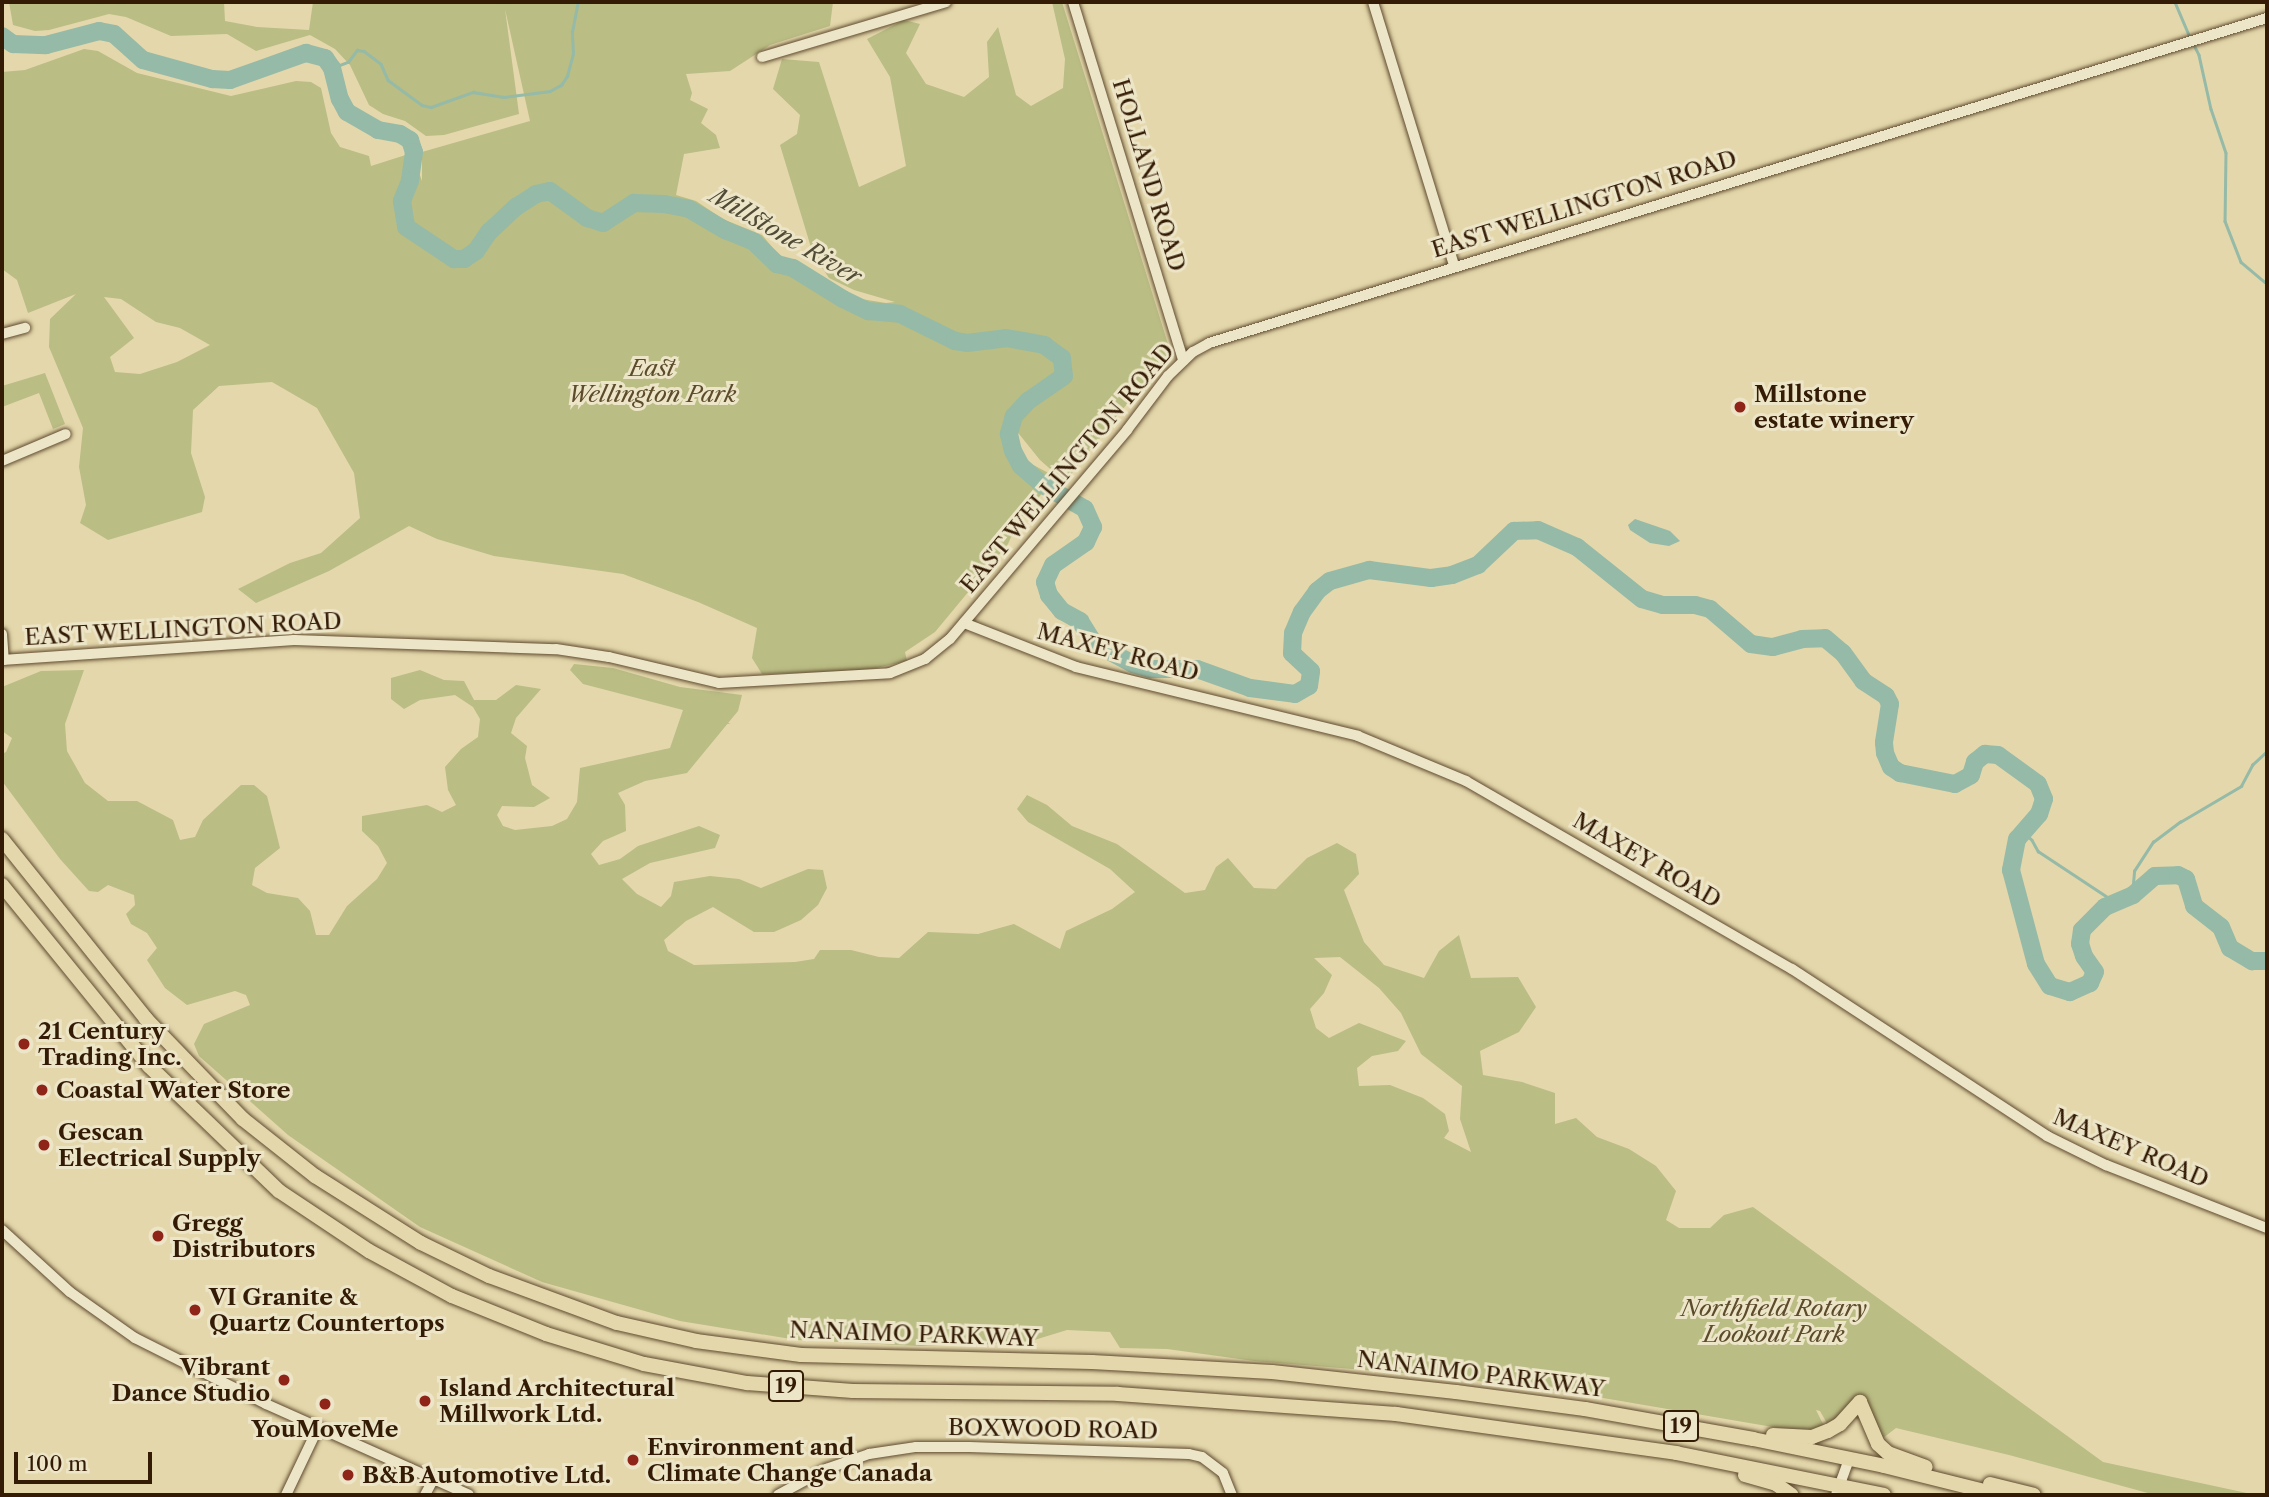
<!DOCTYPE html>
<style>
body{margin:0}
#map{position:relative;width:2269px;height:1497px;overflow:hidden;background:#e4d7ab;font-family:"Libre Caslon Text",serif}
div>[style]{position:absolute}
.green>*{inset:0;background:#babd84}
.water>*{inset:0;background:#95baa7}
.stream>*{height:2.5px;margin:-1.25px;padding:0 1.25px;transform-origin:1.25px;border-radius:1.25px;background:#95baa7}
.river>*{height:18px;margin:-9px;padding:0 9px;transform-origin:9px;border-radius:9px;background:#95baa7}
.roads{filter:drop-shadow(0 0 2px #5f4a2e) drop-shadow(0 0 2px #5f4a2e)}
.minor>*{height:10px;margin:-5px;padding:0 5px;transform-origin:5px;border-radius:5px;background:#ede5c8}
.highway>*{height:14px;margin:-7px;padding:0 7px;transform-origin:7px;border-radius:7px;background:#e4d7ab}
.dots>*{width:19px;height:19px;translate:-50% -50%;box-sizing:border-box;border:4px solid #ede5c8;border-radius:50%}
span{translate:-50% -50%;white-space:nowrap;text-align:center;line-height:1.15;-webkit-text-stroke:6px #ede5c8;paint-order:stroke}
.shield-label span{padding:2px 5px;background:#ede5c8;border:2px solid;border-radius:5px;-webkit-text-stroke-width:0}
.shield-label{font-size:21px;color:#331b05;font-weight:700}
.street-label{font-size:23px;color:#331b05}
.park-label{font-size:23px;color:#5c4c2b;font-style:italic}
.poi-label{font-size:23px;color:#331b05;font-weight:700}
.left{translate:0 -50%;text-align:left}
.right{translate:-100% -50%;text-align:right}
.water-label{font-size:24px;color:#504b36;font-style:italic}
.frame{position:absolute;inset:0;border:4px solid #331b05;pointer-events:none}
.scale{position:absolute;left:14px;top:1452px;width:138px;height:32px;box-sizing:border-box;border:4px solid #331b05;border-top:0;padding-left:9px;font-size:21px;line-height:24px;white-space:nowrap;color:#331b05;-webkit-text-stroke:5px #ede5c8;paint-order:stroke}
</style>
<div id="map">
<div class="green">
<div style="clip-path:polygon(evenodd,9px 2px,224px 2px,225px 21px,257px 27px,309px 30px,313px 2px,833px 2px,830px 26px,770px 45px,730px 71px,686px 74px,692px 93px,690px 100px,708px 109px,701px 123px,716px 135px,720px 148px,684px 154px,676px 195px,696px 201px,723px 219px,762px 235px,789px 267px,824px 277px,855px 298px,886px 303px,895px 302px,854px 290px,829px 278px,813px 254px,780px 145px,797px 134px,800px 115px,773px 89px,782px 59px,819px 62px,859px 187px,906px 166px,890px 77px,867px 39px,904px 20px,920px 24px,906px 53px,926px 84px,964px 97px,989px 77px,987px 42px,998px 27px,1016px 95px,1031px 106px,1063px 88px,1065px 59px,1052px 2px,1062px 2px,1172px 357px,1146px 380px,1065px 482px,1040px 460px,1011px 424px,1022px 459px,1056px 477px,1017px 523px,1008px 544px,935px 632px,905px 652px,907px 661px,863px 671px,762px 674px,752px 658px,757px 628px,698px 602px,623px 574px,494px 556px,437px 539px,409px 526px,329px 571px,256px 603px,238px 589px,290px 563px,321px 553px,360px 518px,354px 473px,317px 408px,272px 382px,219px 386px,193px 410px,191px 453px,205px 497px,202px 512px,108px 540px,80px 523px,86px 505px,79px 467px,83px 428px,49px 347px,50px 319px,76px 294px,28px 313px,17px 280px,2px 269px,2px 72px,25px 70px,84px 49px,98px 51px,137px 73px,231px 96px,296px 81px,311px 82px,321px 88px,331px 133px,340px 147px,369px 156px,371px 166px,412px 153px,422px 181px,422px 152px,530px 121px,505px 9px,519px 114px,444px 135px,426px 136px,405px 121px,383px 114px,369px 105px,350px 65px,335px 49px,310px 35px,256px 51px,227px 34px,171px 36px,126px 17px,109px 14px,49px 30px,35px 31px,13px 25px,9px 2px,104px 297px,121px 299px,156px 322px,180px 328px,210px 345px,177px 362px,140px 374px,115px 372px,110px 357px,134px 338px,104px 297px)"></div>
<div style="clip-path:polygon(45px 373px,65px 424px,53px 429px,39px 393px,2px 407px,2px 386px)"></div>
<div style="clip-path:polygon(evenodd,574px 664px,613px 668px,680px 687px,742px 695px,738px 711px,687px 773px,645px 781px,618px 793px,625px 805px,626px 831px,603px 841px,591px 854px,599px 865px,620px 859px,638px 846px,699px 826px,720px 835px,715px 848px,650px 863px,622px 879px,637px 894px,661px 907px,671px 896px,674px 882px,710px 876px,739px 879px,761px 888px,808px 869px,823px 870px,827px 888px,818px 905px,801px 920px,774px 932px,754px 932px,713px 907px,686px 921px,664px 940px,668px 951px,694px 965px,795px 962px,814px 959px,820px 950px,851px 950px,879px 957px,899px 958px,928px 932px,978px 934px,1014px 924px,1060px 949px,1066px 931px,1112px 909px,1135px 892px,1110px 869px,1028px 822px,1017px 809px,1027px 795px,1047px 805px,1072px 826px,1117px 844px,1185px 893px,1205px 890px,1216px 867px,1228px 858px,1254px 888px,1276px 889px,1307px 858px,1337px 843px,1356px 854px,1359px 874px,1344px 890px,1364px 942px,1384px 965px,1424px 978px,1439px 951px,1459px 935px,1471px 978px,1518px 977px,1536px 1007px,1519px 1032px,1480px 1051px,1483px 1075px,1522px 1082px,1555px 1093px,1555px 1124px,1576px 1118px,1597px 1137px,1629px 1149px,1656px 1166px,1676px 1191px,1666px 1220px,1679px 1228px,1710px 1228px,1724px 1215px,1753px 1207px,2103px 1462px,2256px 1495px,2155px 1495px,2009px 1455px,1896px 1428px,1883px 1438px,1874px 1423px,1842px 1415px,1828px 1425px,1820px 1411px,1816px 1410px,1824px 1426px,1810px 1431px,1790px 1430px,1574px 1393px,1438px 1376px,1254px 1361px,1167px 1349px,1120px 1348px,1110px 1332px,1067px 1330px,1031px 1341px,979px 1345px,920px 1346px,797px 1340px,680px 1321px,542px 1282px,420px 1227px,288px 1135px,199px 1056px,194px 1044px,204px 1024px,250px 1005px,246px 995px,235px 991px,187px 1005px,165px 988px,147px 960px,157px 948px,147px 933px,131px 924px,126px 914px,135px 905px,134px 895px,108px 885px,98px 892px,89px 891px,60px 859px,2px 781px,2px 754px,6px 752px,12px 738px,2px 731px,2px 687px,41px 671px,84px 670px,65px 724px,67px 751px,85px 783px,108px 801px,137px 801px,173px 820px,180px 840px,195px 837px,203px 820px,241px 785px,254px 785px,267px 796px,280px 848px,255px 868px,252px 885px,267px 893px,298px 898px,310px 911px,316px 935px,329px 935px,347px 906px,377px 879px,387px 863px,378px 846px,362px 831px,362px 816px,427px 805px,442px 812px,456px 805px,448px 790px,445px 767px,461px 749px,478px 737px,480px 719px,473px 707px,455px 695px,420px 700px,404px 709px,391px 699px,391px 678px,420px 670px,444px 680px,464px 681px,474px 700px,496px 700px,516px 685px,541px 689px,516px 718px,511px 733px,527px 746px,525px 758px,532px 785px,550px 798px,534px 807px,502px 806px,497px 815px,503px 826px,515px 830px,552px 826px,567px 819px,577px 802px,580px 768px,670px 748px,683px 710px,583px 684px,570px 670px,574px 664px,1340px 957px,1379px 988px,1401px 1013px,1421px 1054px,1462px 1086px,1460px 1119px,1471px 1152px,1444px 1138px,1449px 1131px,1445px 1114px,1423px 1098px,1390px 1085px,1359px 1086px,1357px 1068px,1372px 1056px,1398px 1051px,1406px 1041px,1359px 1023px,1329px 1038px,1316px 1028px,1310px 1009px,1324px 993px,1332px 975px,1314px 958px,1340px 957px)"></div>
</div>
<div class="water">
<div style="clip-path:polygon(1635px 519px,1670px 531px,1680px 541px,1669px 546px,1650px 543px,1630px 530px,1628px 525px)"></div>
</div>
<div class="stream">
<div style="left:2175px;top:2px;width:38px;rotate:67deg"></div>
<div style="left:2193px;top:43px;width:13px;rotate:63deg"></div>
<div style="left:2199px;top:55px;width:55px;rotate:77.5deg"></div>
<div style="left:2211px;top:109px;width:46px;rotate:71.2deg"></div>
<div style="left:2226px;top:153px;width:68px;rotate:90.8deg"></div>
<div style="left:2225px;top:221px;width:44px;rotate:68.7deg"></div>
<div style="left:2241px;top:262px;width:34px;rotate:40deg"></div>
<div style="left:332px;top:68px;width:17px;rotate:-21deg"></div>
<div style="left:348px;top:62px;width:15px;rotate:-53deg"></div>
<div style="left:357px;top:50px;width:7px;rotate:8deg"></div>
<div style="left:364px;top:51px;width:21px;rotate:37deg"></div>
<div style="left:381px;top:64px;width:17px;rotate:66deg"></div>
<div style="left:388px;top:80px;width:42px;rotate:36.3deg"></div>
<div style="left:422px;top:105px;width:9px;rotate:13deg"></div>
<div style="left:431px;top:107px;width:45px;rotate:-19.7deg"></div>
<div style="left:473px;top:92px;width:31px;rotate:9deg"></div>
<div style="left:504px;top:97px;width:46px;rotate:-7.4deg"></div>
<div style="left:550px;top:91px;width:13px;rotate:-29deg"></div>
<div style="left:561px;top:85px;width:11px;rotate:-56deg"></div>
<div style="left:567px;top:76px;width:23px;rotate:-75deg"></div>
<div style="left:573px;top:54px;width:22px;rotate:-93deg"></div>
<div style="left:572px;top:32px;width:31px;rotate:-79deg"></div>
<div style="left:2022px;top:831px;width:13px;rotate:42deg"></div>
<div style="left:2032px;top:840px;width:13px;rotate:61deg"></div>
<div style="left:2038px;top:851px;width:92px;rotate:33.5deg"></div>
<div style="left:2132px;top:895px;width:24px;rotate:-85deg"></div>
<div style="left:2134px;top:871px;width:35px;rotate:-57deg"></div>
<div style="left:2153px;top:842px;width:34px;rotate:-37deg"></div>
<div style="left:2180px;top:822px;width:71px;rotate:-30.5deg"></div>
<div style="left:2241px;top:786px;width:24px;rotate:-62deg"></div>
<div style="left:2252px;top:765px;width:21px;rotate:-43deg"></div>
</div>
<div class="river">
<div style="left:2px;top:36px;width:14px;rotate:36deg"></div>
<div style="left:13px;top:44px;width:33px;rotate:2deg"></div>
<div style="left:46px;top:45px;width:55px;rotate:-14.8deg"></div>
<div style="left:99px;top:31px;width:15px;rotate:11deg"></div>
<div style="left:114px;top:34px;width:39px;rotate:42deg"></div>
<div style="left:143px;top:60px;width:72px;rotate:15.4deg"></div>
<div style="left:212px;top:79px;width:18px;rotate:3deg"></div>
<div style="left:230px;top:80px;width:81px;rotate:-19.6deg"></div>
<div style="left:306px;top:53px;width:20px;rotate:15deg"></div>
<div style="left:325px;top:58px;width:12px;rotate:55deg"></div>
<div style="left:332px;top:68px;width:32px;rotate:76deg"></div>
<div style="left:340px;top:99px;width:15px;rotate:62deg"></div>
<div style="left:347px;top:112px;width:36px;rotate:30deg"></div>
<div style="left:378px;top:130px;width:22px;rotate:10deg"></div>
<div style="left:400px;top:134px;width:12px;rotate:31deg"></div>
<div style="left:410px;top:140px;width:13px;rotate:72deg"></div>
<div style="left:414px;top:152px;width:29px;rotate:98deg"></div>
<div style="left:410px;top:181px;width:22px;rotate:112deg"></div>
<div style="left:402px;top:201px;width:26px;rotate:81deg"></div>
<div style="left:406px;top:227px;width:58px;rotate:33.7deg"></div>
<div style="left:454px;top:259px;width:10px"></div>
<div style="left:464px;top:259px;width:14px;rotate:-34deg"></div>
<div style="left:476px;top:251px;width:23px;rotate:-56deg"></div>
<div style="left:489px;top:232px;width:37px;rotate:-43deg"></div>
<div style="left:516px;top:207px;width:24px;rotate:-33deg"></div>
<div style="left:536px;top:194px;width:14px;rotate:-12deg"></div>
<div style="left:550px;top:191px;width:46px;rotate:36.1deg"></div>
<div style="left:587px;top:218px;width:17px;rotate:17deg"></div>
<div style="left:603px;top:223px;width:37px;rotate:-33deg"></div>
<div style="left:634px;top:203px;width:30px;rotate:2deg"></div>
<div style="left:664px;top:204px;width:25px;rotate:11deg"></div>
<div style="left:689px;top:209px;width:42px;rotate:30.3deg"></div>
<div style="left:725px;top:230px;width:31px;rotate:22deg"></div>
<div style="left:754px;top:242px;width:32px;rotate:44deg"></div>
<div style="left:777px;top:264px;width:16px;rotate:14deg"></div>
<div style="left:793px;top:268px;width:59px;rotate:31.8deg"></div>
<div style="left:843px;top:299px;width:28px;rotate:26deg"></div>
<div style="left:868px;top:311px;width:32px;rotate:5deg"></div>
<div style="left:900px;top:314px;width:61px;rotate:26.1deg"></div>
<div style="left:955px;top:341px;width:12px;rotate:9deg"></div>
<div style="left:967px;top:343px;width:39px;rotate:-7deg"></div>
<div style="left:1006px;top:338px;width:39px;rotate:10deg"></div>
<div style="left:1044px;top:345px;width:22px;rotate:36deg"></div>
<div style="left:1062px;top:358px;width:18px;rotate:84deg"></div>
<div style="left:1064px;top:376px;width:44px;rotate:145.2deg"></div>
<div style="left:1028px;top:401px;width:21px;rotate:133deg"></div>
<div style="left:1014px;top:416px;width:19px;rotate:106deg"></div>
<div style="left:1009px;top:434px;width:17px;rotate:77deg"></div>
<div style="left:1013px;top:451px;width:17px;rotate:62deg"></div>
<div style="left:1021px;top:466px;width:29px;rotate:41deg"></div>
<div style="left:1043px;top:485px;width:48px;rotate:29.7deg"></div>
<div style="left:1085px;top:509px;width:20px;rotate:66deg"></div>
<div style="left:1093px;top:527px;width:17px;rotate:115deg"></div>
<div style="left:1086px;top:542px;width:40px;rotate:145.1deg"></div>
<div style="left:1053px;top:565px;width:19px;rotate:115deg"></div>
<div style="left:1045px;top:582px;width:14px;rotate:73deg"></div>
<div style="left:1049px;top:595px;width:21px;rotate:51deg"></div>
<div style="left:1062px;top:611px;width:21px;rotate:29deg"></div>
<div style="left:1080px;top:621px;width:26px;rotate:58deg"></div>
<div style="left:1094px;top:643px;width:44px;rotate:28.3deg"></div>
<div style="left:1133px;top:664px;width:19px;rotate:16deg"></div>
<div style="left:1151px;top:669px;width:46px"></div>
<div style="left:1197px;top:669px;width:56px;rotate:19.7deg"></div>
<div style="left:1250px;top:688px;width:45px;rotate:7.6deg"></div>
<div style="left:1295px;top:694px;width:16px;rotate:-30deg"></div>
<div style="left:1309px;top:686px;width:15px;rotate:-82deg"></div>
<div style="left:1311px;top:671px;width:26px;rotate:-137deg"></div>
<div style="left:1292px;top:653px;width:20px;rotate:-87deg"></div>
<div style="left:1293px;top:633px;width:23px;rotate:-67deg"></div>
<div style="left:1302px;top:612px;width:26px;rotate:-54deg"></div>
<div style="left:1317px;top:591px;width:16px;rotate:-38deg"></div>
<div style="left:1330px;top:581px;width:41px;rotate:-15.8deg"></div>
<div style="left:1369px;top:570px;width:63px;rotate:7.4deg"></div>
<div style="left:1431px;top:578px;width:21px;rotate:-8deg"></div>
<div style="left:1452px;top:575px;width:28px;rotate:-21deg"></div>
<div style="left:1478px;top:565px;width:50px;rotate:-43.4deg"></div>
<div style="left:1514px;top:531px;width:24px;rotate:-2deg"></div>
<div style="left:1538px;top:530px;width:43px;rotate:23.6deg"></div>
<div style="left:1577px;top:547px;width:83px;rotate:38.7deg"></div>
<div style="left:1642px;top:599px;width:22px;rotate:16deg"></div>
<div style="left:1663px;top:605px;width:32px"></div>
<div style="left:1695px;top:605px;width:16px;rotate:15deg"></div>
<div style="left:1710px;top:609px;width:54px;rotate:40.5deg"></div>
<div style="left:1751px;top:644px;width:22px;rotate:8deg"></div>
<div style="left:1773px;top:647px;width:30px;rotate:-15deg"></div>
<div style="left:1802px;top:639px;width:23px;rotate:-2deg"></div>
<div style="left:1825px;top:638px;width:23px;rotate:40deg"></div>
<div style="left:1843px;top:653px;width:34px;rotate:54deg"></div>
<div style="left:1863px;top:681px;width:27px;rotate:33deg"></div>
<div style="left:1886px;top:696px;width:9px;rotate:63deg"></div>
<div style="left:1890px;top:704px;width:39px;rotate:99deg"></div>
<div style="left:1884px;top:743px;width:10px;rotate:84deg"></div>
<div style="left:1885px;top:753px;width:15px;rotate:67deg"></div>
<div style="left:1891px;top:767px;width:11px;rotate:34deg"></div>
<div style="left:1900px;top:773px;width:56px;rotate:11.3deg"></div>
<div style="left:1955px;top:784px;width:18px;rotate:-29deg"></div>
<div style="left:1971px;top:775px;width:14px;rotate:-73deg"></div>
<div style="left:1975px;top:762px;width:13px;rotate:-39deg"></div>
<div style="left:1985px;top:754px;width:13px;rotate:4deg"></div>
<div style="left:1998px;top:755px;width:49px;rotate:35.9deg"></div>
<div style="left:2038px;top:784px;width:16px;rotate:68deg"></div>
<div style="left:2044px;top:799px;width:16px;rotate:108deg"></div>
<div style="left:2039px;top:814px;width:33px;rotate:131deg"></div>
<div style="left:2017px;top:839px;width:32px;rotate:101deg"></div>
<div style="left:2011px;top:870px;width:97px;rotate:75.1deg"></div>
<div style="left:2036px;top:964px;width:26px;rotate:58deg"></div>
<div style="left:2050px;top:986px;width:21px;rotate:17deg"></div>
<div style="left:2070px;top:992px;width:22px;rotate:-24deg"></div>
<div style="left:2090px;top:983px;width:12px;rotate:-66deg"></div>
<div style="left:2095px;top:972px;width:19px;rotate:-125deg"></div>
<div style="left:2084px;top:956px;width:13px;rotate:-108deg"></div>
<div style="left:2080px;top:944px;width:14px;rotate:-82deg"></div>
<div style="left:2082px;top:930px;width:33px;rotate:-45deg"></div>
<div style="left:2105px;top:907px;width:30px;rotate:-23deg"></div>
<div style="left:2133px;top:895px;width:29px;rotate:-41deg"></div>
<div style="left:2155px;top:876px;width:23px;rotate:-2deg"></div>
<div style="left:2178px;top:875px;width:9px;rotate:27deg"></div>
<div style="left:2186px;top:879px;width:28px;rotate:73deg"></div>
<div style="left:2194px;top:906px;width:34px;rotate:38deg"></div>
<div style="left:2221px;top:927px;width:23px;rotate:67deg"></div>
<div style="left:2230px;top:948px;width:26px;rotate:31deg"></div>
<div style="left:2252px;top:961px;width:15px"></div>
</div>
<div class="roads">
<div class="minor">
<div style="left:1073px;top:2px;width:375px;rotate:72.9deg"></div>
<div style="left:1373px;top:2px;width:276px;rotate:72.9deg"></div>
<div style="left:762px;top:57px;width:192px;rotate:-16.6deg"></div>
<div style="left:2px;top:334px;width:24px;rotate:-15deg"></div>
<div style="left:2px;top:461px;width:69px;rotate:-22.9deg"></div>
<div style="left:964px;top:623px;width:120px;rotate:21.4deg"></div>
<div style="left:1076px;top:667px;width:290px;rotate:13.7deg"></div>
<div style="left:1358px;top:736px;width:117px;rotate:22.6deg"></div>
<div style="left:1466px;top:781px;width:376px;rotate:30deg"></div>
<div style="left:1792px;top:969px;width:305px;rotate:33.2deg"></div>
<div style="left:2047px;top:1136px;width:66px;rotate:26.2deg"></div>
<div style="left:2106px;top:1165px;width:173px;rotate:21.4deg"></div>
<div style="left:2px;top:634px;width:26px;rotate:86deg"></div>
<div style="left:2px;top:660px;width:293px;rotate:-3.9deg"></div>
<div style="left:294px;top:640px;width:262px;rotate:2deg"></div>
<div style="left:556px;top:649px;width:54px;rotate:8.6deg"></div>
<div style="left:609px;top:657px;width:113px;rotate:13.3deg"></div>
<div style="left:719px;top:683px;width:171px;rotate:-3.3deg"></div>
<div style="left:890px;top:673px;width:38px;rotate:-22deg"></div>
<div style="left:925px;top:659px;width:32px;rotate:-39deg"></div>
<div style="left:950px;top:639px;width:274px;rotate:-49.7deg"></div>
<div style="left:1127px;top:430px;width:68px;rotate:-52.8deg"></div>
<div style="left:1168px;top:376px;width:35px;rotate:-44deg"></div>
<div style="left:1193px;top:352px;width:18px;rotate:-29deg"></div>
<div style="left:1209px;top:343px;width:1107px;rotate:-17.08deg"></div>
<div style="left:2px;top:1230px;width:92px;rotate:42.4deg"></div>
<div style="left:70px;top:1292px;width:80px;rotate:35.3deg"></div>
<div style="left:135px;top:1338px;width:147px;rotate:26.7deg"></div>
<div style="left:266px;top:1404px;width:222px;rotate:24.1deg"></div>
<div style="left:286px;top:1495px;width:74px;rotate:-64.5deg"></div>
<div style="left:425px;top:1495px;width:17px;rotate:-62deg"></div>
<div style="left:778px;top:1495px;width:55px;rotate:-28.4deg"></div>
<div style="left:826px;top:1469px;width:46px;rotate:-19.2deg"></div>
<div style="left:869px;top:1454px;width:48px;rotate:-8.5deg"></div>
<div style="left:916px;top:1447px;width:53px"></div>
<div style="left:969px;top:1447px;width:220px;rotate:1.8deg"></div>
<div style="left:1189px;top:1454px;width:13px;rotate:13deg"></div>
<div style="left:1202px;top:1457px;width:26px;rotate:37deg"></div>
<div style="left:1223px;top:1473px;width:24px;rotate:68deg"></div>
<div style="left:1836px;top:1495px;width:37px;rotate:-70deg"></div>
</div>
<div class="highway">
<div style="left:2px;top:839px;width:231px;rotate:51.3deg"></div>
<div style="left:146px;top:1019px;width:139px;rotate:45.9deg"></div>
<div style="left:243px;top:1119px;width:92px;rotate:38.4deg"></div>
<div style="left:315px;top:1176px;width:125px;rotate:32.3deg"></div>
<div style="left:421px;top:1243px;width:76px;rotate:25.9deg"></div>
<div style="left:489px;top:1276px;width:136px;rotate:20.2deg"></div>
<div style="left:617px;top:1323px;width:81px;rotate:12.8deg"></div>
<div style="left:696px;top:1341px;width:106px;rotate:7.6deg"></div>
<div style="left:801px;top:1355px;width:291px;rotate:1.4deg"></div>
<div style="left:1092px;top:1362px;width:180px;rotate:3.2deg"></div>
<div style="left:1272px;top:1372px;width:185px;rotate:6.2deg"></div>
<div style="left:1456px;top:1392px;width:130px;rotate:7.5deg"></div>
<div style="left:1585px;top:1409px;width:171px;rotate:10.1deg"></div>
<div style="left:1753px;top:1439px;width:134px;rotate:11.6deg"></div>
<div style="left:1884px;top:1466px;width:120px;rotate:14deg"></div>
<div style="left:2px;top:885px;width:233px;rotate:50.9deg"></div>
<div style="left:149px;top:1066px;width:180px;rotate:43.9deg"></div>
<div style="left:279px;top:1191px;width:108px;rotate:33.7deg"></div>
<div style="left:369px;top:1251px;width:94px;rotate:28.5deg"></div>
<div style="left:452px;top:1296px;width:101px;rotate:22deg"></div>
<div style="left:546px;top:1334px;width:102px;rotate:17deg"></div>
<div style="left:644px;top:1364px;width:105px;rotate:10.5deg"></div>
<div style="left:747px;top:1383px;width:106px;rotate:4.3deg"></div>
<div style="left:853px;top:1391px;width:265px;rotate:0.6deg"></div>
<div style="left:1118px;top:1394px;width:279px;rotate:4.1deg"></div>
<div style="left:1396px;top:1414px;width:283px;rotate:7.9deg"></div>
<div style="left:1676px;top:1453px;width:212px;rotate:11.4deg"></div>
<div style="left:1860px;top:1402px;width:46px;rotate:66.8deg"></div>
<div style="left:1878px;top:1444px;width:13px;rotate:42deg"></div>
<div style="left:1888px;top:1453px;width:40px;rotate:20.2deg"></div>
<div style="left:1773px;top:1435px;width:39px;rotate:3deg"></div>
<div style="left:1812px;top:1437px;width:17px;rotate:-21deg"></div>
<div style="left:1828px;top:1431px;width:14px;rotate:-30deg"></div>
<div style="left:1840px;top:1424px;width:30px;rotate:-48deg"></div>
<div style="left:1745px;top:1475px;width:32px;rotate:16deg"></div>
<div style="left:1776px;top:1484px;width:19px;rotate:35deg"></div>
<div style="left:1990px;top:1484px;width:45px;rotate:14deg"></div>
</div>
</div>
<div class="dots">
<div style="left:1740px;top:407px;background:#8f2418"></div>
<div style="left:24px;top:1044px;background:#8f2418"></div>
<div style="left:42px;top:1090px;background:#8f2418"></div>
<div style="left:44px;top:1145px;background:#8f2418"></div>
<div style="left:158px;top:1236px;background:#8f2418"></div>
<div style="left:195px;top:1310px;background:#8f2418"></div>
<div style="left:284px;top:1380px;background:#8f2418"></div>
<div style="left:425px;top:1401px;background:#8f2418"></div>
<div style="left:325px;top:1404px;background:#8f2418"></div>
<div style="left:633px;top:1460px;background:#8f2418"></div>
<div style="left:348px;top:1475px;background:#8f2418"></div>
</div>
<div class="shield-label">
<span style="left:786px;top:1386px">19</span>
<span style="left:1681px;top:1426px">19</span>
</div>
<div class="street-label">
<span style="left:1149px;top:175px;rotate:73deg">HOLLAND ROAD</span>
<span style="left:1584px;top:204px;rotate:-17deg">EAST WELLINGTON ROAD</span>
<span style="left:1067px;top:468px;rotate:-50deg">EAST WELLINGTON ROAD</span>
<span style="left:183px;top:629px;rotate:-3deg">EAST WELLINGTON ROAD</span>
<span style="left:1118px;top:652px;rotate:15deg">MAXEY ROAD</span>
<span style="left:1647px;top:860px;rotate:30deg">MAXEY ROAD</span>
<span style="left:2131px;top:1148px;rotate:23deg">MAXEY ROAD</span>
<span style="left:914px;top:1334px;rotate:2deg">NANAIMO PARKWAY</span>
<span style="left:1481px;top:1374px;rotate:7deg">NANAIMO PARKWAY</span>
<span style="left:1053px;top:1429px;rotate:1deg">BOXWOOD ROAD</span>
</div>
<div class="park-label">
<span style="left:652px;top:381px">East<br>Wellington Park</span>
<span style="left:1774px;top:1321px">Northfield Rotary<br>Lookout Park</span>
</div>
<div class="poi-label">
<span class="left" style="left:1754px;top:407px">Millstone<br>estate winery</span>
<span class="left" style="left:38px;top:1044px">21 Century<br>Trading Inc.</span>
<span class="left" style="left:56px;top:1090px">Coastal Water Store</span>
<span class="left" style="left:58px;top:1145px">Gescan<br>Electrical Supply</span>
<span class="left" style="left:172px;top:1236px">Gregg<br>Distributors</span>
<span class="left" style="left:209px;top:1310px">VI Granite &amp;<br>Quartz Countertops</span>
<span class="right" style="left:270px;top:1380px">Vibrant<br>Dance Studio</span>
<span class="left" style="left:439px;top:1401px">Island Architectural<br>Millwork Ltd.</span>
<span style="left:325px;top:1429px">YouMoveMe</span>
<span class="left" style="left:647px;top:1460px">Environment and<br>Climate Change Canada</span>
<span class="left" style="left:362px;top:1475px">B&amp;B Automotive Ltd.</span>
</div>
<div class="water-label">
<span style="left:786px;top:236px;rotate:30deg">Millstone River</span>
</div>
<div class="frame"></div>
<div class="scale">100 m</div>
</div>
